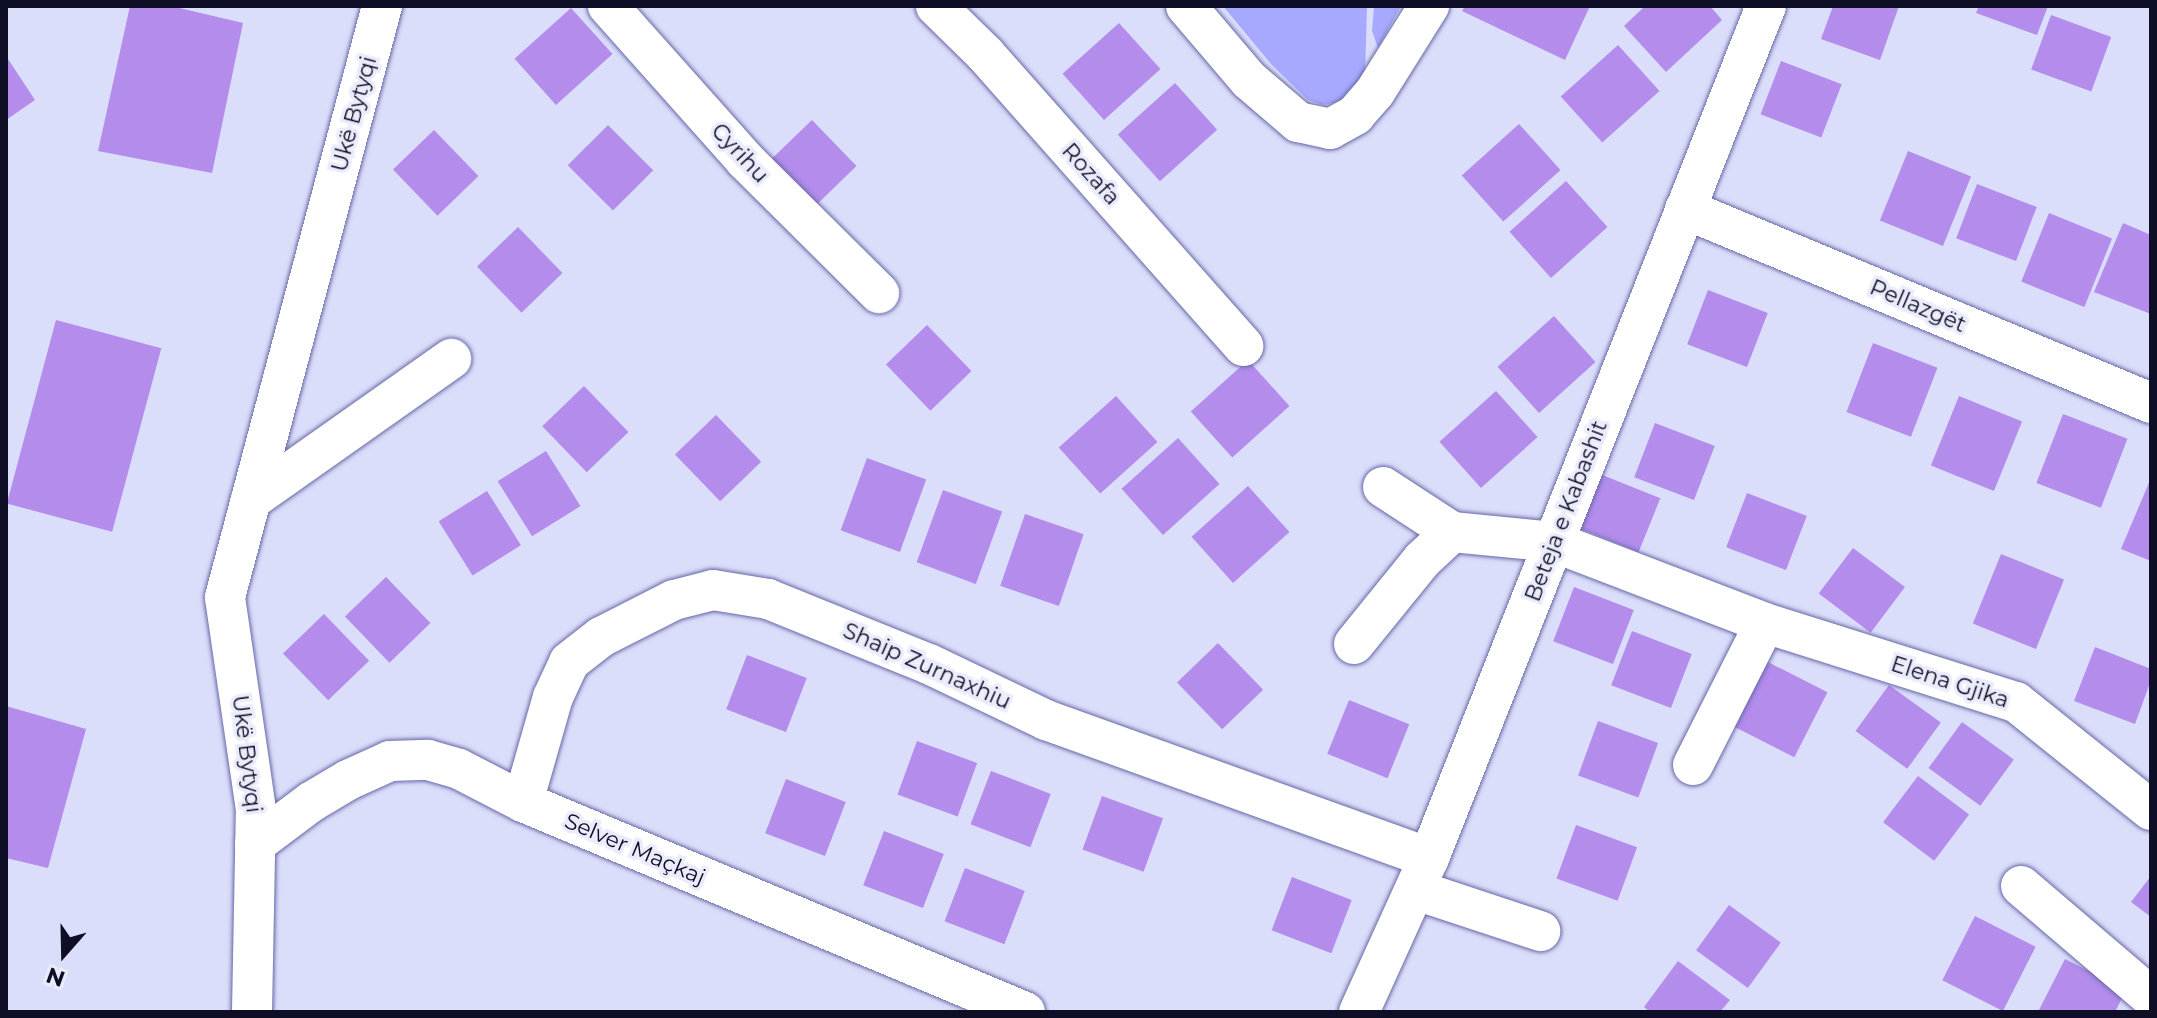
<!DOCTYPE html>
<meta charset="utf-8">
<style>
body{margin:0}
#map{position:relative;width:2157px;height:1018px;overflow:hidden;background:#dbdefa;font-family:Montserrat,sans-serif}
div>[style]{position:absolute}
.green>*{inset:0;background:#a6a9fd}
.building>*{inset:0;background:#b38cec;transform-origin:0 0}
.roads{filter:drop-shadow(0 0 2px #6768a7) drop-shadow(0 0 2px #6768a7)}
.minor>*{height:40px;margin:-20px;padding:0 20px;transform-origin:20px;border-radius:20px;background:#fff}
span{translate:-50% -50%;white-space:nowrap;text-align:center;line-height:1.15;-webkit-text-stroke:7px #ebecfb;paint-order:stroke}
.street-label{font-size:22px;color:#0f0e27}
.frame{position:absolute;inset:0;border:8px solid #0f0e27;pointer-events:none}
.north{position:absolute;left:24px;top:914px;width:80px;height:80px;-webkit-text-stroke:6px #ebecfb;paint-order:stroke;rotate:200deg;font-size:22px;font-weight:700;line-height:32px;text-align:center;color:#0f0e27}
.north::after{content:'';display:block;margin:auto;width:28px;height:36px;background:#0f0e27;clip-path:polygon(50% 0,100% 100%,50% 72%,0 100%)}
</style>
<div id="map">
<div class="green">
<div style="clip-path:polygon(1223px 6px,1367px 6px,1365px 77px,1347px 100px,1323px 105px,1308px 100px,1271px 64px)"></div>
<div style="clip-path:polygon(1374px 6px,1401px 6px,1378px 48px,1372px 31px)"></div>
</div>
<div class="building">
<div style="clip-path:polygon(130px 6px,171px 6px,243px 23px,212px 173px,98px 151px)"></div>
<div style="clip-path:polygon(1465px 6px,1590px 6px,1565px 60px,1462px 11px)"></div>
<div style="clip-path:polygon(1645px 6px,1710px 6px,1722px 20px,1666px 72px,1624px 26px)"></div>
<div style="clip-path:polygon(1833px 6px,1899px 6px,1880px 60px,1821px 39px)"></div>
<div style="clip-path:polygon(1979px 6px,2048px 6px,2037px 35px,1976px 13px)"></div>
<div style="left:571px;top:8px;width:62px;height:76px;rotate:48deg"></div>
<div style="left:2051px;top:15px;width:64px;height:58px;rotate:20deg"></div>
<div style="left:1119px;top:23px;width:62px;height:76px;rotate:48deg"></div>
<div style="left:1618px;top:45px;width:62px;height:77px;rotate:48deg"></div>
<div style="clip-path:polygon(6px 56px,35px 100px,6px 120px)"></div>
<div style="left:1781px;top:61px;width:65px;height:57px;rotate:21deg"></div>
<div style="left:1175px;top:83px;width:63px;height:77px;rotate:48deg"></div>
<div style="left:812px;top:120px;width:64px;height:57px;rotate:46deg"></div>
<div style="left:1519px;top:124px;width:62px;height:77px;rotate:48deg"></div>
<div style="left:608px;top:125px;width:64px;height:57px;rotate:45deg"></div>
<div style="left:434px;top:130px;width:64px;height:57px;rotate:46deg"></div>
<div style="left:1908px;top:151px;width:68px;height:75px;rotate:22deg"></div>
<div style="left:1566px;top:181px;width:62px;height:76px;rotate:48deg"></div>
<div style="left:1977px;top:184px;width:64px;height:58px;rotate:21deg"></div>
<div style="left:2049px;top:213px;width:68px;height:74px;rotate:22deg"></div>
<div style="clip-path:polygon(2123px 223px,2151px 235px,2151px 314px,2094px 292px)"></div>
<div style="left:518px;top:227px;width:64px;height:57px;rotate:46deg"></div>
<div style="left:1708px;top:290px;width:64px;height:58px;rotate:21deg"></div>
<div style="left:1554px;top:316px;width:62px;height:76px;rotate:48deg"></div>
<div style="left:56px;top:320px;width:109px;height:190px;rotate:15deg"></div>
<div style="left:927px;top:325px;width:64px;height:57px;rotate:46deg"></div>
<div style="left:1873px;top:343px;width:69px;height:74px;rotate:21deg"></div>
<div style="left:1248px;top:360px;width:62px;height:77px;rotate:48deg"></div>
<div style="left:584px;top:386px;width:64px;height:58px;rotate:46deg"></div>
<div style="left:1496px;top:391px;width:62px;height:76px;rotate:48deg"></div>
<div style="left:1116px;top:396px;width:62px;height:77px;rotate:48deg"></div>
<div style="left:1959px;top:396px;width:68px;height:75px;rotate:22deg"></div>
<div style="left:2063px;top:414px;width:69px;height:74px;rotate:21deg"></div>
<div style="left:716px;top:415px;width:65px;height:57px;rotate:46deg"></div>
<div style="left:1655px;top:423px;width:64px;height:58px;rotate:21deg"></div>
<div style="left:1178px;top:438px;width:62px;height:76px;rotate:48deg"></div>
<div style="left:546px;top:451px;width:65px;height:57px;rotate:58deg"></div>
<div style="left:867px;top:458px;width:63px;height:77px;rotate:20deg"></div>
<div style="left:1600px;top:474px;width:65px;height:58px;rotate:22deg"></div>
<div style="clip-path:polygon(2151px 478px,2151px 561px,2121px 549px)"></div>
<div style="left:1248px;top:486px;width:62px;height:76px;rotate:48deg"></div>
<div style="left:943px;top:490px;width:63px;height:77px;rotate:20deg"></div>
<div style="left:487px;top:491px;width:64px;height:57px;rotate:58deg"></div>
<div style="left:1747px;top:493px;width:64px;height:58px;rotate:21deg"></div>
<div style="left:1025px;top:514px;width:62px;height:76px;rotate:19deg"></div>
<div style="left:1853px;top:548px;width:65px;height:57px;rotate:37deg"></div>
<div style="left:2001px;top:554px;width:68px;height:75px;rotate:22deg"></div>
<div style="left:386px;top:577px;width:64px;height:57px;rotate:46deg"></div>
<div style="left:1574px;top:587px;width:64px;height:58px;rotate:21deg"></div>
<div style="left:324px;top:614px;width:65px;height:57px;rotate:46deg"></div>
<div style="left:1632px;top:631px;width:64px;height:58px;rotate:21deg"></div>
<div style="left:1218px;top:643px;width:65px;height:57px;rotate:46deg"></div>
<div style="clip-path:polygon(2095px 647px,2151px 669px,2151px 680px,2135px 724px,2074px 701px)"></div>
<div style="left:747px;top:655px;width:64px;height:58px;rotate:21deg"></div>
<div style="left:1766px;top:661px;width:69px;height:73px;rotate:27deg"></div>
<div style="left:1889px;top:685px;width:64px;height:57px;rotate:36deg"></div>
<div style="left:1349px;top:700px;width:65px;height:58px;rotate:22deg"></div>
<div style="clip-path:polygon(6px 706px,86px 729px,48px 868px,6px 858px)"></div>
<div style="left:1598px;top:721px;width:64px;height:58px;rotate:20deg"></div>
<div style="left:1962px;top:722px;width:64px;height:57px;rotate:36deg"></div>
<div style="left:917px;top:741px;width:64px;height:57px;rotate:20deg"></div>
<div style="left:991px;top:771px;width:64px;height:57px;rotate:21deg"></div>
<div style="left:1918px;top:776px;width:64px;height:58px;rotate:37deg"></div>
<div style="left:786px;top:779px;width:64px;height:58px;rotate:21deg"></div>
<div style="left:1102px;top:796px;width:65px;height:57px;rotate:20deg"></div>
<div style="left:1576px;top:825px;width:65px;height:57px;rotate:20deg"></div>
<div style="left:884px;top:831px;width:64px;height:58px;rotate:21deg"></div>
<div style="left:965px;top:868px;width:64px;height:57px;rotate:21deg"></div>
<div style="clip-path:polygon(2151px 876px,2151px 917px,2131px 902px)"></div>
<div style="left:1292px;top:877px;width:64px;height:57px;rotate:21deg"></div>
<div style="left:1729px;top:905px;width:64px;height:56px;rotate:36deg"></div>
<div style="left:1975px;top:916px;width:68px;height:72px;rotate:27deg"></div>
<div style="clip-path:polygon(2065px 959px,2126px 990px,2115px 1012px,2038px 1012px)"></div>
<div style="clip-path:polygon(1678px 961px,1730px 1000px,1720px 1012px,1650px 1012px,1644px 1007px)"></div>
</div>
<div class="roads">
<div class="minor">
<div style="left:608px;top:6px;width:206px;rotate:48.3deg"></div>
<div style="left:745px;top:160px;width:189px;rotate:44.8deg"></div>
<div style="left:936px;top:6px;width:69px;rotate:44.4deg"></div>
<div style="left:985px;top:54px;width:390px;rotate:48.5deg"></div>
<div style="left:1186px;top:6px;width:97px;rotate:49.6deg"></div>
<div style="left:1249px;top:80px;width:65px;rotate:40.6deg"></div>
<div style="left:1298px;top:122px;width:33px;rotate:12deg"></div>
<div style="left:1330px;top:129px;width:29px;rotate:-29deg"></div>
<div style="left:1355px;top:115px;width:30px;rotate:-49deg"></div>
<div style="left:1375px;top:92px;width:102px;rotate:-57.9deg"></div>
<div style="left:1685px;top:209px;width:505px;rotate:22.6deg"></div>
<div style="left:1383px;top:487px;width:82px;rotate:33.1deg"></div>
<div style="left:251px;top:500px;width:245px;rotate:-35.2deg"></div>
<div style="left:1354px;top:644px;width:108px;rotate:-51deg"></div>
<div style="left:1422px;top:560px;width:41px;rotate:-43deg"></div>
<div style="left:1452px;top:532px;width:102px;rotate:5.6deg"></div>
<div style="left:1554px;top:542px;width:226px;rotate:21deg"></div>
<div style="left:1765px;top:623px;width:263px;rotate:17.5deg"></div>
<div style="left:2016px;top:702px;width:173px;rotate:38.7deg"></div>
<div style="left:1693px;top:765px;width:159px;rotate:-63.1deg"></div>
<div style="left:523px;top:802px;width:109px;rotate:-74.1deg"></div>
<div style="left:553px;top:697px;width:38px;rotate:-65deg"></div>
<div style="left:569px;top:662px;width:41px;rotate:-38deg"></div>
<div style="left:601px;top:637px;width:82px;rotate:-26.9deg"></div>
<div style="left:674px;top:600px;width:40px;rotate:-14.4deg"></div>
<div style="left:713px;top:590px;width:56px;rotate:9.3deg"></div>
<div style="left:768px;top:599px;width:174px;rotate:22deg"></div>
<div style="left:929px;top:664px;width:130px;rotate:25.6deg"></div>
<div style="left:1046px;top:720px;width:407px;rotate:19.8deg"></div>
<div style="left:255px;top:844px;width:70px;rotate:-36.9deg"></div>
<div style="left:311px;top:802px;width:43px;rotate:-30.7deg"></div>
<div style="left:348px;top:780px;width:46px;rotate:-24.3deg"></div>
<div style="left:390px;top:761px;width:38px;rotate:-2deg"></div>
<div style="left:428px;top:760px;width:32px;rotate:16deg"></div>
<div style="left:459px;top:769px;width:72px;rotate:27.3deg"></div>
<div style="left:523px;top:802px;width:544px;rotate:22.7deg"></div>
<div style="left:2021px;top:886px;width:171px;rotate:40.5deg"></div>
<div style="left:1416px;top:890px;width:131px;rotate:18.3deg"></div>
<div style="left:252px;top:1012px;width:202px;rotate:-88.9deg"></div>
<div style="left:256px;top:810px;width:215px;rotate:-98.3deg"></div>
<div style="left:225px;top:597px;width:611px;rotate:-75.12deg"></div>
<div style="left:1359px;top:1012px;width:169px;rotate:-65.6deg"></div>
<div style="left:1429px;top:858px;width:916px;rotate:-68.42deg"></div>
</div>
</div>
<div class="street-label">
<span style="left:354px;top:114px;rotate:-75deg">Ukë Bytyqi</span>
<span style="left:740px;top:153px;rotate:47deg">Cyrihu</span>
<span style="left:1091px;top:174px;rotate:48deg">Rozafa</span>
<span style="left:1918px;top:306px;rotate:23deg">Pellazgët</span>
<span style="left:1566px;top:511px;rotate:-69deg">Beteja e Kabashit</span>
<span style="left:927px;top:666px;rotate:24deg">Shaip Zurnaxhiu</span>
<span style="left:1950px;top:682px;rotate:18deg">Elena Gjika</span>
<span style="left:247px;top:754px;rotate:83deg">Ukë Bytyqi</span>
<span style="left:635px;top:849px;rotate:23deg">Selver Maçkaj</span>
</div>
<div class="frame"></div>
<div class="north">N</div>
</div>
